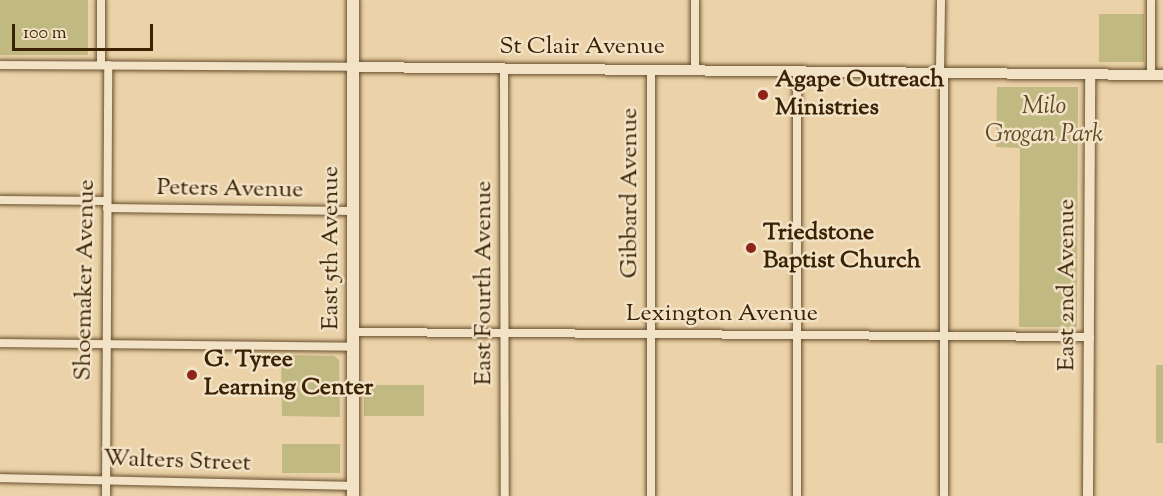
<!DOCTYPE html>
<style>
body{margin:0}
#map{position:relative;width:1163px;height:496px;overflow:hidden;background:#ebd2a8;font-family:"Sorts Mill Goudy",serif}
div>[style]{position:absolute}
.green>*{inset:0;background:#c0b982;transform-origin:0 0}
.roads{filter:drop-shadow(0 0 2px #674e2c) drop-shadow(0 0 2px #674e2c)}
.minor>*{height:8px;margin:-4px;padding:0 4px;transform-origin:4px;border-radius:4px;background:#f2e2c6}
.tertiary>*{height:10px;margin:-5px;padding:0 5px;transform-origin:5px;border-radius:5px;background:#f2e2c6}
.secondary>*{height:12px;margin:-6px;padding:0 6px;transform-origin:6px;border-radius:6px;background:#f2e2c6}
.dots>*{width:16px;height:16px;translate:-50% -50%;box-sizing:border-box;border:3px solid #f2e2c6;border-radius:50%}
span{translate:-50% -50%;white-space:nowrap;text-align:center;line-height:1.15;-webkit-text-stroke:5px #f2e2c6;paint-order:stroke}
.street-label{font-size:24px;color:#3b2203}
.poi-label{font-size:24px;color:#3b2203;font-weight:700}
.left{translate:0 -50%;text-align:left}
.park-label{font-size:24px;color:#5c4823;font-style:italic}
.scale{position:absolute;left:12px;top:24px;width:141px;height:27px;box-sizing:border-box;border:3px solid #3b2203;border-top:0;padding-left:8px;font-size:18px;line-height:21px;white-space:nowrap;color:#3b2203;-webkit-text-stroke:4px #f2e2c6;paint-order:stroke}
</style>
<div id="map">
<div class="green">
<div style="left:0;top:0;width:88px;height:55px"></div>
<div style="left:1099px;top:14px;width:45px;height:48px"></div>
<div style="clip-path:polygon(997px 87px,1078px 87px,1077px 327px,1019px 327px,1020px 148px,996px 147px)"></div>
<div style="clip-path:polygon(281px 355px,334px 356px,339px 360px,340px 417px,282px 416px)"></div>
<div style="left:1156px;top:365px;width:7px;height:78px"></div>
<div style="left:424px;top:385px;width:31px;height:60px;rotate:90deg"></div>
<div style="left:282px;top:444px;width:58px;height:29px"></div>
</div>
<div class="roads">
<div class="minor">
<div style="left:0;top:65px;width:353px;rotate:0.3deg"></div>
<div style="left:101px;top:65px;width:65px;rotate:-90deg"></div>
<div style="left:504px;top:69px;width:427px;rotate:89.9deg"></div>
<div style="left:695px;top:70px;width:70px;rotate:-90deg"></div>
<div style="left:797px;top:71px;width:425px;rotate:90deg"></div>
<div style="left:940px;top:72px;width:72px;rotate:-89.2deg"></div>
<div style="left:1151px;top:75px;width:75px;rotate:-90deg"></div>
<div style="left:0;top:200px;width:107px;rotate:0.5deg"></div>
<div style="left:107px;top:208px;width:246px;rotate:0.7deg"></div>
<div style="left:353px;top:332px;width:737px;rotate:0.39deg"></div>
<div style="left:0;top:343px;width:353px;rotate:0.6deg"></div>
<div style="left:0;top:478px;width:353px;rotate:1.3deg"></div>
<div style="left:106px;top:496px;width:431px;rotate:-89.7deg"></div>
<div style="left:651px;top:496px;width:426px;rotate:-90deg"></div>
<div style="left:944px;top:496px;width:424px;rotate:-90deg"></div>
</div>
<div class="tertiary">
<div style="left:353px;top:67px;width:810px;rotate:0.57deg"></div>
<div style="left:1088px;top:496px;width:422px;rotate:-89.7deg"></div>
</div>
<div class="secondary">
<div style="left:353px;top:0;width:496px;rotate:90deg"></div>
</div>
</div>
<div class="dots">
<div style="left:763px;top:95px;background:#8f2418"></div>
<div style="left:751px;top:248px;background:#8f2418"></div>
<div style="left:192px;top:375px;background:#8f2418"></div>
</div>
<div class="street-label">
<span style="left:582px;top:48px">St Clair Avenue</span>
<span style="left:230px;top:190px;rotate:1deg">Peters Avenue</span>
<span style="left:631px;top:193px;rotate:-90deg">Gibbard Avenue</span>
<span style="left:332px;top:248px;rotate:-90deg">East 5th Avenue</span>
<span style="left:86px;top:280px;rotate:-89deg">Shoemaker Avenue</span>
<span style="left:485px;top:283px;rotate:-90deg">East Fourth Avenue</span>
<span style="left:1068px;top:285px;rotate:-90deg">East 2nd Avenue</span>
<span style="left:722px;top:315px">Lexington Avenue</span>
<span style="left:177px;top:462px;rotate:2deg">Walters Street</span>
</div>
<div class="poi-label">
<span class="left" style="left:775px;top:95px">Agape Outreach<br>Ministries</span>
<span class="left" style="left:763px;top:248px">Triedstone<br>Baptist Church</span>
<span class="left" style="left:204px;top:375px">G. Tyree<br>Learning Center</span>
</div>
<div class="park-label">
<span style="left:1044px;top:122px">Milo<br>Grogan Park</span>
</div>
<div class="scale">100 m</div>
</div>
